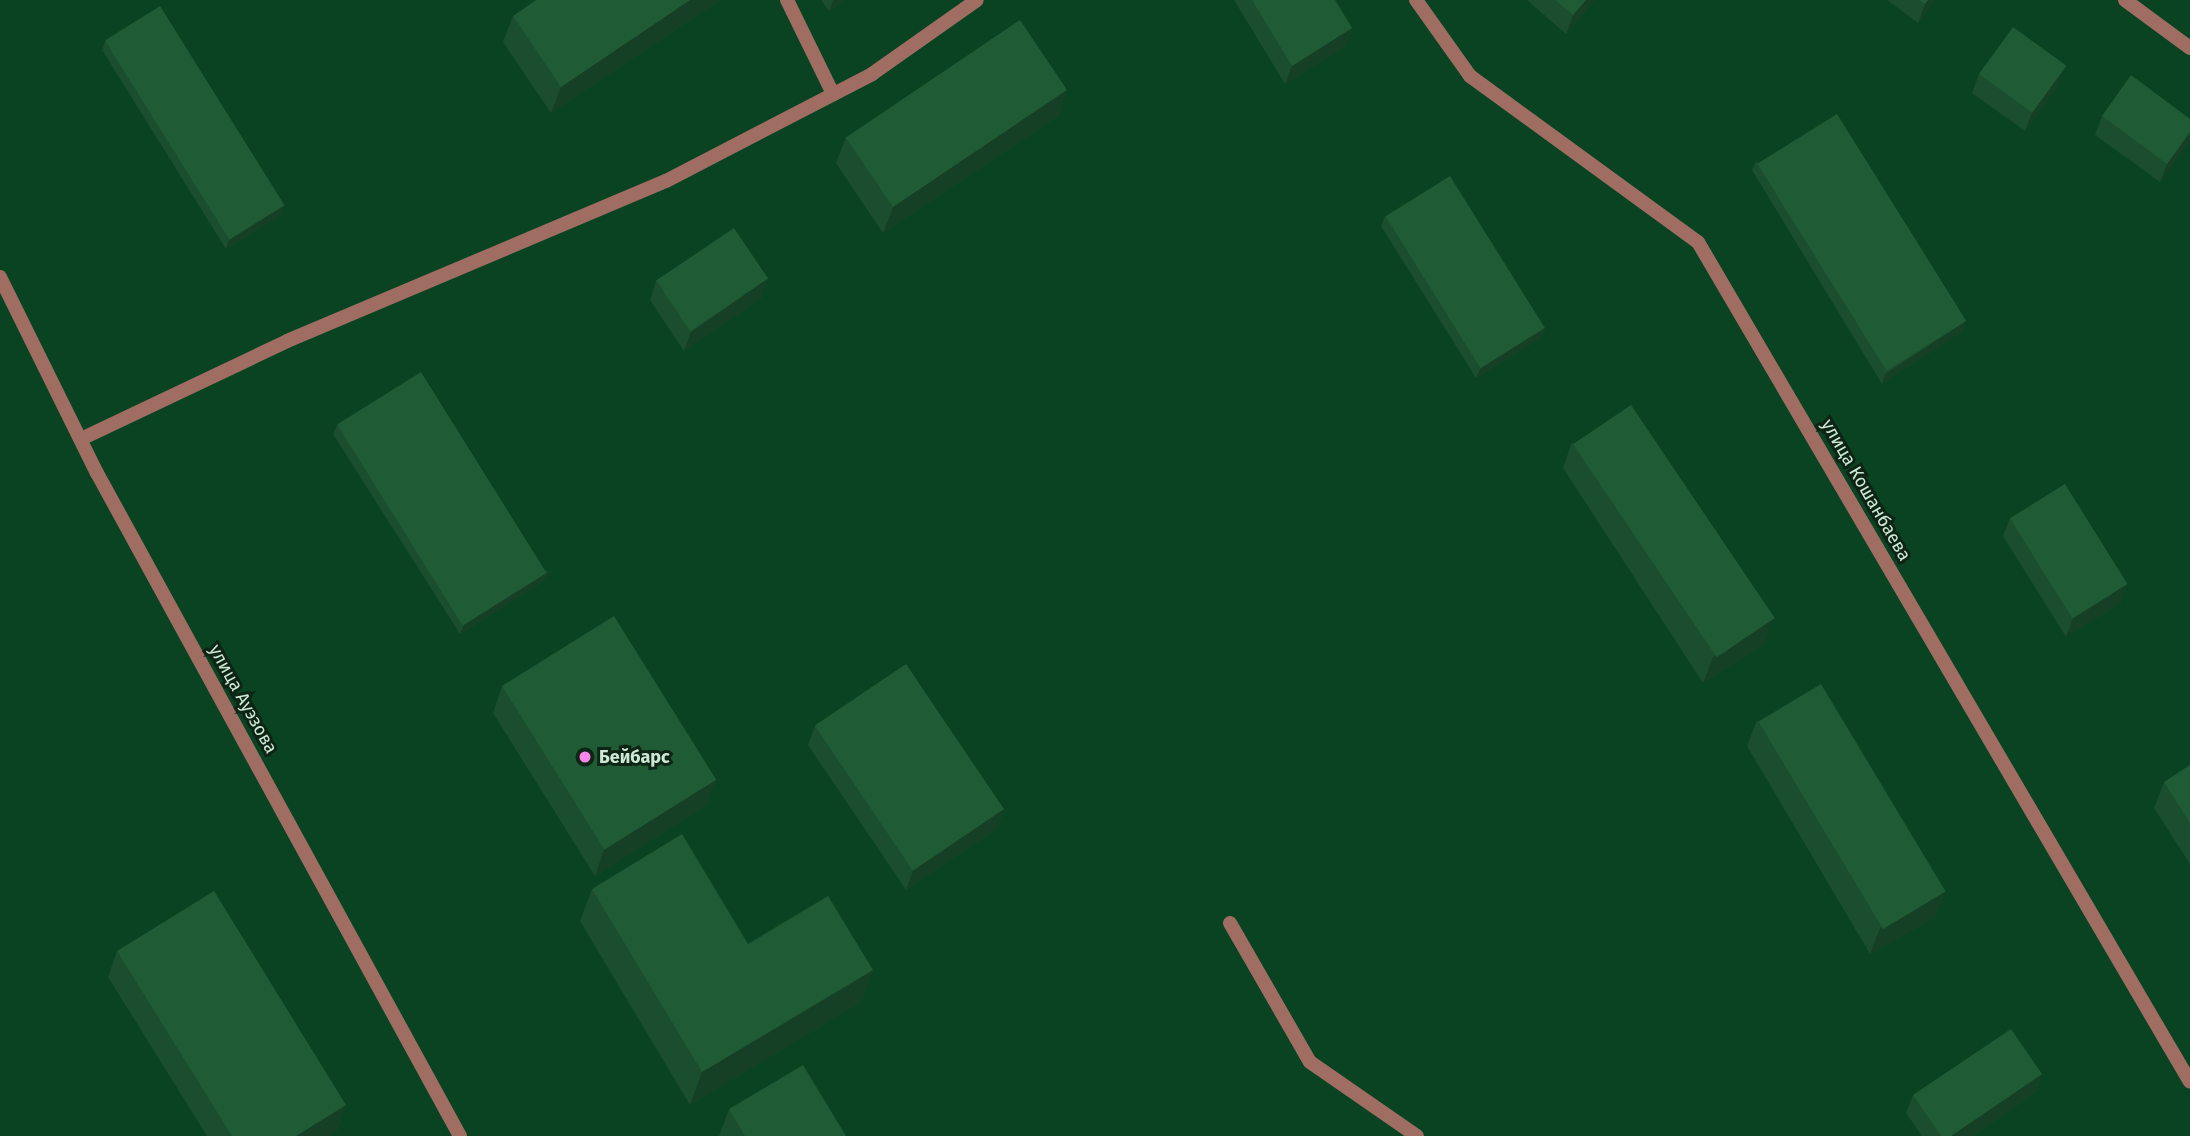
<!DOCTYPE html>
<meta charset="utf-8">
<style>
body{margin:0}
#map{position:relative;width:2190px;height:1136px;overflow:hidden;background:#094322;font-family:"Fira Sans",sans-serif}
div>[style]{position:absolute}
.minor>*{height:14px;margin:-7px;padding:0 7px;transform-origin:7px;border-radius:7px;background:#a06d63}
.wall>*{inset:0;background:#1b4e2e}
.shaded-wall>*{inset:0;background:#164025}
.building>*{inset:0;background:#1f5b35;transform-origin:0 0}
.dots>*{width:19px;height:19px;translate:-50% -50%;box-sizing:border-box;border:4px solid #0e2415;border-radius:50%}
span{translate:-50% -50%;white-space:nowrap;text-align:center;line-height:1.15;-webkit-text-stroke:6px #0e2415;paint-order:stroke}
.street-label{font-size:18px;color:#cde9d4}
.poi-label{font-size:18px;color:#cde9d4;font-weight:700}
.left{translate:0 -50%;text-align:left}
</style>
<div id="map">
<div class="minor">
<div style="left:787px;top:0;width:105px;rotate:63.9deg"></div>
<div style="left:1416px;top:0;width:93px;rotate:54.6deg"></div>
<div style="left:1470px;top:76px;width:282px;rotate:36.1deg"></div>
<div style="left:1698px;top:242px;width:973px;rotate:59.64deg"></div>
<div style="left:2125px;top:0;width:81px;rotate:36.4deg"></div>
<div style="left:0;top:277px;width:219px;rotate:63.7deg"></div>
<div style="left:97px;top:473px;width:756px;rotate:61.3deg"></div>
<div style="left:81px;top:439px;width:228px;rotate:-25.4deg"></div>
<div style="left:287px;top:341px;width:411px;rotate:-22.9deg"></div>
<div style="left:666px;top:181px;width:232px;rotate:-27.4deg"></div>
<div style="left:872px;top:74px;width:128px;rotate:-35.2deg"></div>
<div style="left:1230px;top:923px;width:160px;rotate:60.1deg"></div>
<div style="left:1310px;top:1062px;width:130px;rotate:34.7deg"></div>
</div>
<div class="wall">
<div style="clip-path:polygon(720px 0,551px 113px,503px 42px,513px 16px)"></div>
<div style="clip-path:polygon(821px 0,845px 0,829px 11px)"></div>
<div style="clip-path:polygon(1234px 0,1335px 0,1352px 28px,1345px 47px,1285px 84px)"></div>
<div style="clip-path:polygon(1527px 0,1595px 0,1566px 34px)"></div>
<div style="clip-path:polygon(1887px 0,1935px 0,1918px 23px)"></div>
<div style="clip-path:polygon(105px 41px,281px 215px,226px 249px,102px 50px)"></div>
<div style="clip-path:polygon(1979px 74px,2059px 84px,2025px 131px,1972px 93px)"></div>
<div style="clip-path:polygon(1067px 90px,1058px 116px,883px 233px,836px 163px,846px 137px)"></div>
<div style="clip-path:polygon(2102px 116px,2190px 119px,2190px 141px,2160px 182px,2095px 135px)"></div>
<div style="clip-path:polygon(1756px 161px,1963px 331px,1882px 384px,1752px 170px)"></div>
<div style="clip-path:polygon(1385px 216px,1545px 328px,1541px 338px,1476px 378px,1381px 226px)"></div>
<div style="clip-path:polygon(656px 281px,762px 298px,684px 351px,650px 300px)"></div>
<div style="clip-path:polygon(337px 425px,548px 572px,544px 581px,460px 634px,333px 434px)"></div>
<div style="clip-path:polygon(1572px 442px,1764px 645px,1703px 683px,1563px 468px)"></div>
<div style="clip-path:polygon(2010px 518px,2121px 603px,2066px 637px,2003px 536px)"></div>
<div style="clip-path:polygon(502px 686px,707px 805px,595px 876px,493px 713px)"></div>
<div style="clip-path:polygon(1757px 720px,1935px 918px,1870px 954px,1747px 746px)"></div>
<div style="clip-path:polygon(815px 726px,1004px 809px,998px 828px,906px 890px,808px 745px)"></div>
<div style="clip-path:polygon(2190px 765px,2190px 864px,2154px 808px,2164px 782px)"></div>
<div style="clip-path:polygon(592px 889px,748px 944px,873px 970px,861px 1002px,690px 1105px,580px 921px)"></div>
<div style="clip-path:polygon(117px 951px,346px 1105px,337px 1131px,329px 1136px,207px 1136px,108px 977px)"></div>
<div style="clip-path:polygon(2042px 1074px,2035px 1093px,1972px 1136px,1922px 1136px,1906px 1113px,1913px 1095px)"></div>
<div style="clip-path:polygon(729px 1109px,846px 1136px,719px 1136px)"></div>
</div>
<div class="shaded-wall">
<div style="clip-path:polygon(690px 0,720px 0,551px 113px,561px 87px)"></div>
<div style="clip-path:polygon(833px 0,845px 0,829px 11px)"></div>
<div style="clip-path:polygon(1586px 0,1595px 0,1566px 34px,1573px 15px)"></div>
<div style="clip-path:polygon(1928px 0,1935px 0,1918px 23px,1925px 4px)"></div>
<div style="clip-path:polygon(1352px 28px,1345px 47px,1285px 84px,1292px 66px)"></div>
<div style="clip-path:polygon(2066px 66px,2059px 84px,2025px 131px,2032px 112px)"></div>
<div style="clip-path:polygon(1067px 90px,1058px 116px,883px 233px,893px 207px)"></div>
<div style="clip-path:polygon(2190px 132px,2190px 142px,2160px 182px,2167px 164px)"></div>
<div style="clip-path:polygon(285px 205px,281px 215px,226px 249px,229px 239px)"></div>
<div style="clip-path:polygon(768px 279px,762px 298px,684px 351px,691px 332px)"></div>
<div style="clip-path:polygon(1966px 321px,1963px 331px,1882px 384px,1885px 374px)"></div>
<div style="clip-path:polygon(1545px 328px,1541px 338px,1476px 378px,1480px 369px)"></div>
<div style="clip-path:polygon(548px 572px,544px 581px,460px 634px,464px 625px)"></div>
<div style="clip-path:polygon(2128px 584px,2121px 603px,2066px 637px,2073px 618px)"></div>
<div style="clip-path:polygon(1773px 619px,1764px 645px,1703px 683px,1713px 657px)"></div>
<div style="clip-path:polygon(717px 779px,707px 805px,595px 876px,604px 850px)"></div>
<div style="clip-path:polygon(1004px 809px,998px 828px,906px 890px,913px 871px)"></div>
<div style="clip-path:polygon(1945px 892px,1935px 918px,1870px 954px,1880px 928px)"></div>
<div style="clip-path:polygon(873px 970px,861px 1002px,690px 1105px,702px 1072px)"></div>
<div style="clip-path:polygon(2042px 1074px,2035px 1093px,1972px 1136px,1951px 1136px)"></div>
<div style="clip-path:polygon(346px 1105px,337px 1131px,329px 1136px,296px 1136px)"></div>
</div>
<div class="building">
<div style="clip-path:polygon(536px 0,690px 0,561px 87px,513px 16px)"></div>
<div style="clip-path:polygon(1252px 0,1335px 0,1352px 28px,1292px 66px)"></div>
<div style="clip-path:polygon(1555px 0,1586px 0,1573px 15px)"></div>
<div style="clip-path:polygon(1919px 0,1928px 0,1925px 4px)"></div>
<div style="left:160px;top:6px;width:235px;height:65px;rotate:58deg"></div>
<div style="left:1020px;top:20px;width:84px;height:210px;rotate:56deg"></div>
<div style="left:2013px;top:27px;width:66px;height:58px;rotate:36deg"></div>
<div style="clip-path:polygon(2131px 75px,2190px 119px,2190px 132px,2167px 164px,2102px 116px)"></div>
<div style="left:1837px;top:114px;width:244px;height:94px;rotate:58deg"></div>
<div style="left:1450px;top:176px;width:179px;height:76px;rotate:58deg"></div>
<div style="left:734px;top:228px;width:61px;height:94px;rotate:56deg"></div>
<div style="left:421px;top:372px;width:237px;height:99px;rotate:58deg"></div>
<div style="left:1631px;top:405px;width:257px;height:70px;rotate:56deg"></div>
<div style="left:2065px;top:484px;width:118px;height:65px;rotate:58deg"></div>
<div style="left:614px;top:616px;width:193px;height:132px;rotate:58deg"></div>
<div style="left:906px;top:664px;width:175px;height:110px;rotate:56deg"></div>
<div style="left:1821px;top:684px;width:242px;height:73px;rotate:59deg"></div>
<div style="clip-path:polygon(2190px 765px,2190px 823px,2164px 782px)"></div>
<div style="clip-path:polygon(682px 834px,748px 944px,828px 896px,873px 970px,702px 1072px,592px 889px)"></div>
<div style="clip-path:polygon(214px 891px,346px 1105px,296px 1136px,232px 1136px,117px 951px)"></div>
<div style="clip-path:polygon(2011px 1029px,2042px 1074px,1951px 1136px,1941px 1136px,1913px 1095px)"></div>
<div style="clip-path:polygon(803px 1065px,846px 1136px,745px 1136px,729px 1109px)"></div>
</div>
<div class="dots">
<div style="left:585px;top:757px;background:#f987e9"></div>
</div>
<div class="street-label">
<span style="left:1866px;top:490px;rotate:60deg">улица Кошанбаева</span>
<span style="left:243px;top:699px;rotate:61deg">улица Ауэзова</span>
</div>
<div class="poi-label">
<span class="left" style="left:599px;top:757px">Бейбарс</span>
</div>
</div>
